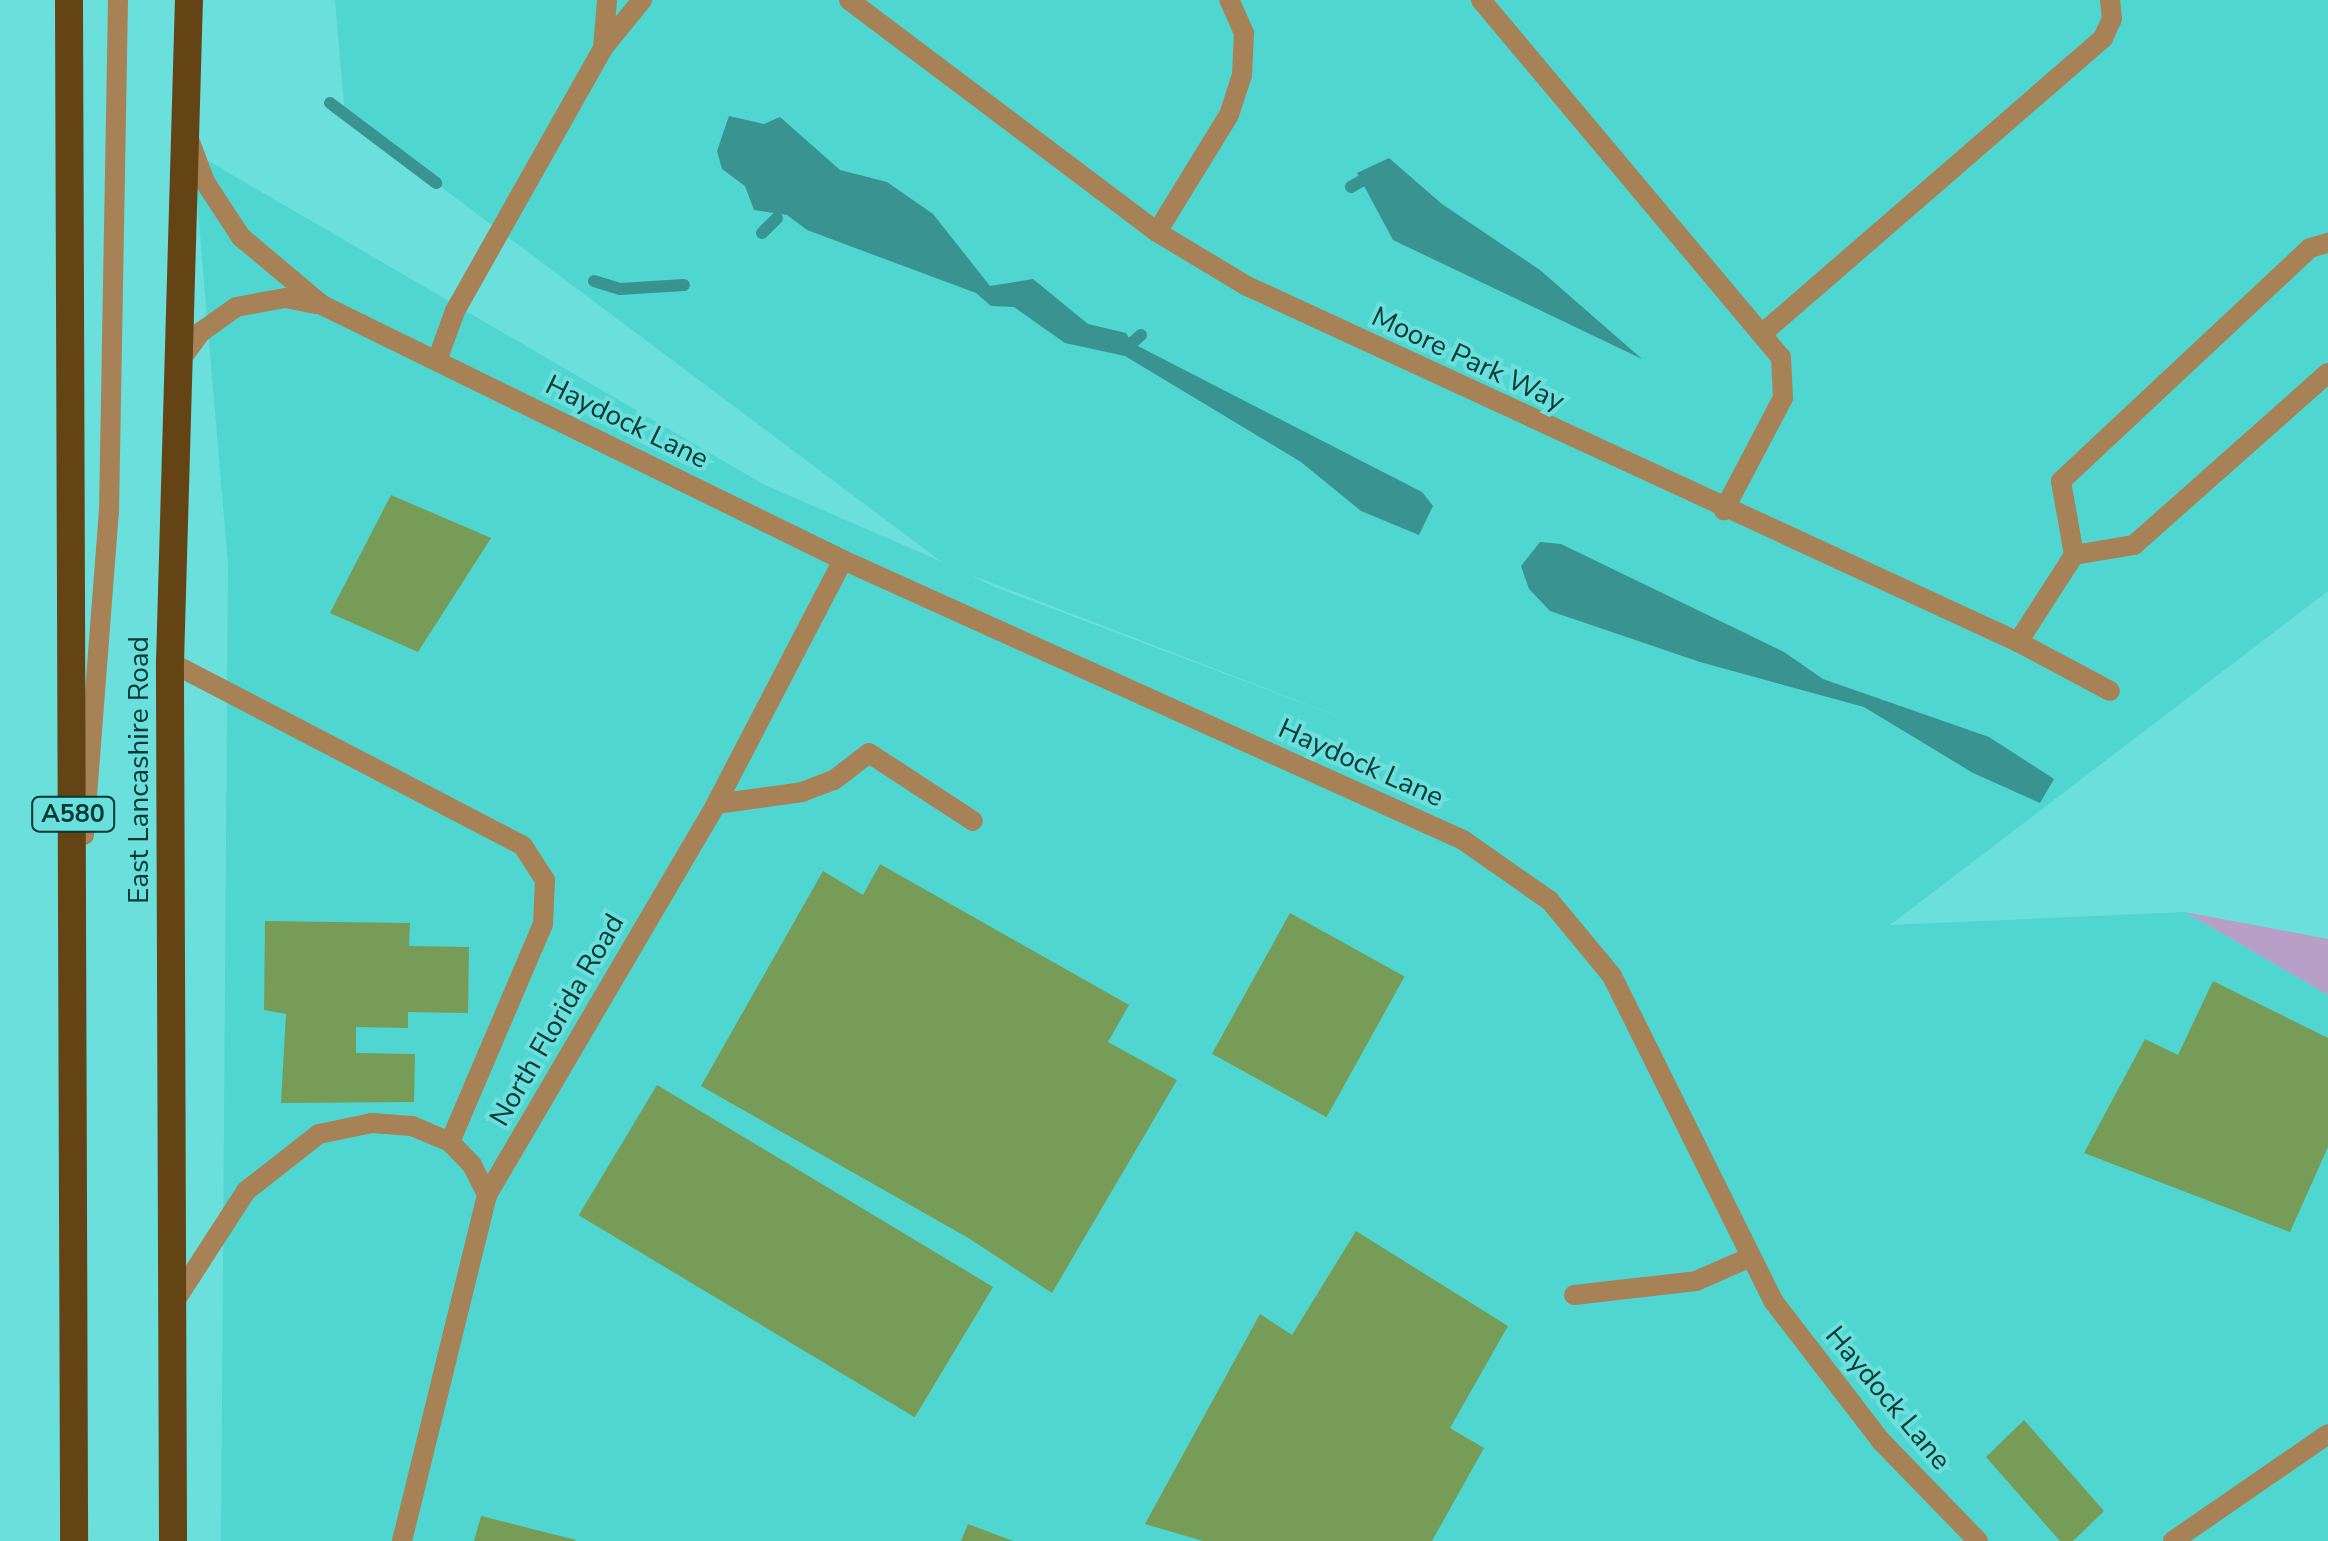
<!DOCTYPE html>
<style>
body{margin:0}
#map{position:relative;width:2328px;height:1541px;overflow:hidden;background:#6bdfdb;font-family:"Nunito Sans",sans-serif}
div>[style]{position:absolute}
.built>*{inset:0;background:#4fd6d1}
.green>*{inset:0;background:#b89fc8}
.water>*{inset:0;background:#399390}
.stream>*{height:12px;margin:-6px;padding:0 6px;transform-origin:6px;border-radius:6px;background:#399390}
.building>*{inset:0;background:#779c57;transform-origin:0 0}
.service>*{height:20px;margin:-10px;padding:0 10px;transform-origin:10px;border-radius:10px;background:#a68256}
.minor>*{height:20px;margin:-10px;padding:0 10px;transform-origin:10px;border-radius:10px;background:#a68256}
.tertiary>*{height:20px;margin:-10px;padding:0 10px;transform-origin:10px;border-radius:10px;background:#a68256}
.trunk>*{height:28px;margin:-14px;padding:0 14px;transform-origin:14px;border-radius:14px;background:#644415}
span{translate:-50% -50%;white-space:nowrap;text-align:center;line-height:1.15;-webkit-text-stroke:8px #6bdfdb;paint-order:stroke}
.shield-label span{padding:2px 8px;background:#6bdfdb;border:2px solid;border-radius:8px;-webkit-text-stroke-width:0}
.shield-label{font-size:25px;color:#003837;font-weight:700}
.street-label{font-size:28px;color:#003837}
</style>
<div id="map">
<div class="built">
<div style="clip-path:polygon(evenodd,335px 0,2328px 0,2328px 591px,1890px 925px,2185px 912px,2328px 995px,2328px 1541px,221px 1541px,228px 565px,193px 152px,763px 484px,942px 562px,345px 115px,335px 0,973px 576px,974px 576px,1369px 728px,992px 586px,973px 576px)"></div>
</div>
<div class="green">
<div style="clip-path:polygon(2185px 912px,2328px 939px,2328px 995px)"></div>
</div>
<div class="water">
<div style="clip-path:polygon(729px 116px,764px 124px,780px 117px,840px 170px,887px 182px,933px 214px,990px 286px,1033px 279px,1088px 324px,1126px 333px,1132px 343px,1422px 492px,1433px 506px,1419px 535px,1361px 511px,1301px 462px,1125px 356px,1065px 343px,1014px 307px,991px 306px,976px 293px,807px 230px,787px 215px,754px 210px,745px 186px,722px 169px,717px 151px)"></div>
<div style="clip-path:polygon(1389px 158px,1442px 204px,1540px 270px,1642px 359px,1393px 240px,1357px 173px)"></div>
<div style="clip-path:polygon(1540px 542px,1561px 544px,1784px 652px,1823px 679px,1989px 737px,2054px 779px,2040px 803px,1973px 773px,1864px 707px,1700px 662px,1550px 611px,1529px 589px,1521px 566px)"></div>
</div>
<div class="stream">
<div style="left:330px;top:103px;width:133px;rotate:37deg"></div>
<div style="left:1351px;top:187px;width:12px;rotate:-31deg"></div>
<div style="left:762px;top:233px;width:21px;rotate:-45deg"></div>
<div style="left:594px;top:281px;width:27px;rotate:17deg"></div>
<div style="left:620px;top:289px;width:64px;rotate:-3.6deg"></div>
<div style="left:1132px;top:343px;width:12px;rotate:-42deg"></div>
</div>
<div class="building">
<div style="clip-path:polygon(391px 495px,491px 538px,418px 652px,330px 613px)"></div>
<div style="clip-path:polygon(880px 864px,1129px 1005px,1108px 1042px,1177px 1080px,1052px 1293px,970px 1239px,701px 1086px,823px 871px,863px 895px)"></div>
<div style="left:1290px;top:913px;width:131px;height:161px;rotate:29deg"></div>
<div style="clip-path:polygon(265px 921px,410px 923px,409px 946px,469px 947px,468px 1013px,408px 1012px,408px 1028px,356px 1027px,356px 1053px,415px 1054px,414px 1102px,281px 1103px,286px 1014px,264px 1010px)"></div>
<div style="clip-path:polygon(2213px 981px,2328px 1038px,2328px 1147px,2290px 1232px,2084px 1153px,2145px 1039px,2178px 1055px)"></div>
<div style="left:657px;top:1085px;width:392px;height:152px;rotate:31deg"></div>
<div style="clip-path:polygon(1356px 1231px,1508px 1326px,1450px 1428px,1484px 1448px,1432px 1541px,1203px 1541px,1145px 1524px,1260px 1314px,1292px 1335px)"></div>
<div style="clip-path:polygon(2024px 1420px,2104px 1511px,2073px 1541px,2060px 1541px,1986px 1457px)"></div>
<div style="clip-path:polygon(481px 1516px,576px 1540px,575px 1541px,474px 1541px)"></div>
<div style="clip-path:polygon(968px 1524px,1013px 1541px,961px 1541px)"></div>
</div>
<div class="service">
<div style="left:1481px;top:0;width:466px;rotate:50deg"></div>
<div style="left:1781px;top:357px;width:41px;rotate:87.2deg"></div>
<div style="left:1783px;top:398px;width:127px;rotate:117.8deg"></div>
<div style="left:1157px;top:232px;width:137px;rotate:-58.4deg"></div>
<div style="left:1229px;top:115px;width:42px;rotate:-72deg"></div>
<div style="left:1242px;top:75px;width:42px;rotate:-87.3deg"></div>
<div style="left:1244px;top:33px;width:36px;rotate:-114deg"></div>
<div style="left:1764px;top:332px;width:449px;rotate:-40.9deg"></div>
<div style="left:2103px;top:38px;width:21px;rotate:-65deg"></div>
<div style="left:2112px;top:19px;width:19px;rotate:-96deg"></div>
<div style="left:2074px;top:555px;width:61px;rotate:-9.5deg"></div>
<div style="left:2134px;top:545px;width:259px;rotate:-41.6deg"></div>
<div style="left:2018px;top:642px;width:103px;rotate:-57.2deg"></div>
<div style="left:2074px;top:555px;width:75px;rotate:-100deg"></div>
<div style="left:2061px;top:481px;width:341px;rotate:-43.1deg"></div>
<div style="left:2310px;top:248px;width:19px;rotate:-16deg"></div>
<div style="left:170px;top:662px;width:398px;rotate:27.5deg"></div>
<div style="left:523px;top:846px;width:40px;rotate:57.1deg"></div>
<div style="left:545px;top:880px;width:44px;rotate:92.6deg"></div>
<div style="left:543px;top:924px;width:237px;rotate:113.1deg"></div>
<div style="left:716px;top:804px;width:87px;rotate:-7.9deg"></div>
<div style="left:802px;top:792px;width:34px;rotate:-21deg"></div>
<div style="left:834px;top:780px;width:44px;rotate:-37.6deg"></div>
<div style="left:869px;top:753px;width:124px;rotate:33.2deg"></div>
<div style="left:1574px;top:1295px;width:123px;rotate:-6.5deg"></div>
<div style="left:1696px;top:1281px;width:60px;rotate:-23.6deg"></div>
<div style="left:173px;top:1304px;width:135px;rotate:-57.1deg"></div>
<div style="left:246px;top:1191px;width:93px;rotate:-38deg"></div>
<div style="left:319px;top:1134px;width:54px;rotate:-11.7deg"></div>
<div style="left:372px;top:1123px;width:40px;rotate:4.3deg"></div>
<div style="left:412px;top:1126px;width:41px;rotate:22.8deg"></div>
<div style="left:450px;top:1142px;width:32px;rotate:46deg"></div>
<div style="left:472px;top:1165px;width:34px;rotate:63deg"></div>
</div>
<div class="minor">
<div style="left:849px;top:0;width:386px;rotate:37deg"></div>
<div style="left:1157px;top:232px;width:105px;rotate:31deg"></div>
<div style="left:1247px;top:286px;width:849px;rotate:24.78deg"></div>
<div style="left:2018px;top:642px;width:104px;rotate:28deg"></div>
<div style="left:402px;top:1541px;width:356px;rotate:-76.2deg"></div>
<div style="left:487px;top:1195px;width:453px;rotate:-59.6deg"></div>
<div style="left:716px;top:804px;width:275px;rotate:-62.5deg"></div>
<div style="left:2173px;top:1541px;width:188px;rotate:-34.6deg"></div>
</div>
<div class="tertiary">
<div style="left:603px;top:48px;width:48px;rotate:-85.2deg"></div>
<div style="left:190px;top:142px;width:43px;rotate:69.4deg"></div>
<div style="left:205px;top:182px;width:66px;rotate:56.8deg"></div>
<div style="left:241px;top:237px;width:106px;rotate:40deg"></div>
<div style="left:322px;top:305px;width:580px;rotate:26.08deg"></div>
<div style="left:843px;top:560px;width:680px;rotate:24.3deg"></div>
<div style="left:1463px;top:840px;width:106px;rotate:35deg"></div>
<div style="left:1550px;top:901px;width:97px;rotate:50.4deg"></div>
<div style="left:1612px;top:976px;width:364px;rotate:63.6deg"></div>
<div style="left:1774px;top:1302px;width:177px;rotate:52.4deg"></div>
<div style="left:1882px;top:1442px;width:138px;rotate:45.9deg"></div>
<div style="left:438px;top:358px;width:50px;rotate:-70.1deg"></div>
<div style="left:455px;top:311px;width:302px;rotate:-60.6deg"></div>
<div style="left:603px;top:48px;width:62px;rotate:-50.9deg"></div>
<div style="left:179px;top:362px;width:37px;rotate:-54deg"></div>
<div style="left:201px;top:332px;width:43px;rotate:-35.5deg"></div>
<div style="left:236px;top:307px;width:50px;rotate:-10.4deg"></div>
<div style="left:285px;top:298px;width:31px;rotate:11deg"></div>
<div style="left:84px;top:835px;width:324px;rotate:-85.6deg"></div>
<div style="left:109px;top:512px;width:512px;rotate:-88.99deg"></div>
</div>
<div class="trunk">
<div style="left:69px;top:0;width:1541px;rotate:89.81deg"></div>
<div style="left:173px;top:1541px;width:879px;rotate:-90.2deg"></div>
<div style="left:170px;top:662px;width:662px;rotate:-88.36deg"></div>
</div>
<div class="shield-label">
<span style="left:73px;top:814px">A580</span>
</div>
<div class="street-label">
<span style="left:1468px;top:359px;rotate:25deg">Moore Park Way</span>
<span style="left:627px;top:422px;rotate:26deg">Haydock Lane</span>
<span style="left:1361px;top:763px;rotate:24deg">Haydock Lane</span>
<span style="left:139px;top:770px;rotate:-90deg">East Lancashire Road</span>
<span style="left:557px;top:1020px;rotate:-60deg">North Florida Road</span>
<span style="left:1888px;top:1398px;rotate:50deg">Haydock Lane</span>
</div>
</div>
